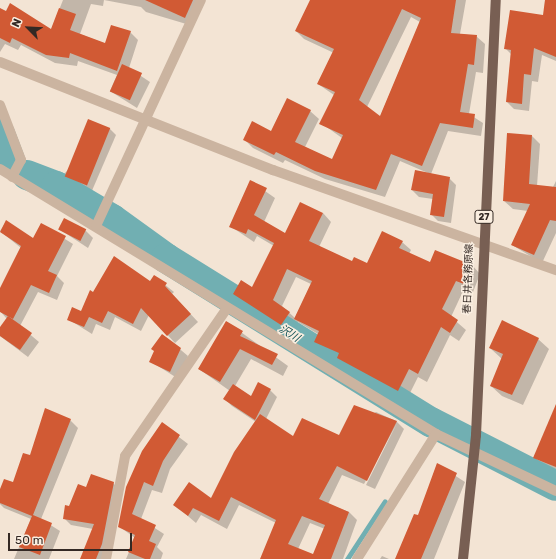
<!DOCTYPE html>
<meta charset="utf-8">
<style>
body{margin:0}
#map{position:relative;width:556px;height:559px;overflow:hidden;background:#f3e4d4;font-family:Rubik,"Noto Sans JP",sans-serif}
div>[style]{position:absolute}
.shadow>*{inset:0;background:#0003}
.stream>*{height:5px;margin:-2.5px;padding:0 2.5px;transform-origin:2.5px;border-radius:2.5px;background:#71afb2}
.river>*{height:30px;margin:-15px;padding:0 15px;transform-origin:15px;border-radius:15px;background:#71afb2}
.building>*{inset:0;background:#d15a34;transform-origin:0 0}
.minor>*{height:10px;margin:-5px;padding:0 5px;transform-origin:5px;border-radius:5px;background:#cbb4a0}
.major>*{height:10px;margin:-5px;padding:0 5px;transform-origin:5px;border-radius:5px;background:#785f53}
span{translate:-50% -50%;white-space:nowrap;text-align:center;line-height:1.15;-webkit-text-stroke:3px #faeee0;paint-order:stroke}
.shield-label span{padding:1px 3px;background:#faeee0;border:1px solid;border-radius:3px;-webkit-text-stroke-width:0}
.shield-label{font-size:9px;color:#342924;font-weight:700}
.street-label{font-size:10px;color:#342924}
.water-label{font-size:11px;color:#165458;font-style:italic}
.north{position:absolute;left:8px;top:8px;width:40px;height:40px;-webkit-text-stroke:3px #faeee0;paint-order:stroke;rotate:294deg;font-size:11px;font-weight:700;line-height:16px;text-align:center;color:#342924}
.north::after{content:'';display:block;margin:auto;width:14px;height:18px;background:#342924;clip-path:polygon(50% 0,100% 100%,50% 72%,0 100%)}
.scale{position:absolute;left:8px;top:533px;width:124px;height:18px;box-sizing:border-box;border:2px solid #342924;border-top:0;padding-left:5px;font-size:12px;line-height:14px;white-space:nowrap;color:#342924;-webkit-text-stroke:3px #faeee0;paint-order:stroke}
</style>
<div id="map">
<div class="shadow">
<div style="clip-path:polygon(63px 0,205px 0,193px 26px,146px 12px,141px 7px,104px 0,103px 6px,91px 4px,80px 34px,106px 44px,130px 32px,138px 40px,129px 68px,150px 82px,137px 108px,110px 91px,117px 75px,78px 61px,77px 66px,55px 63px,21px 45px,18px 50px,5px 44px,0 52px,0 10px,51px 30px)"></div>
<div style="clip-path:polygon(evenodd,311px 0,466px 0,460px 34px,476px 36px,485px 44px,483px 73px,476px 72px,469px 114px,483px 123px,481px 136px,448px 131px,431px 174px,449px 178px,456px 185px,451px 223px,438px 221px,431px 214px,433px 199px,419px 197px,412px 190px,428px 173px,400px 161px,385px 197px,325px 179px,285px 160px,283px 163px,253px 148px,244px 139px,272px 132px,310px 111px,319px 119px,305px 147px,333px 161px,342px 138px,321px 123px,334px 95px,318px 84px,334px 53px,304px 39px,296px 31px,311px 0,411px 17px,420px 22px,380px 117px,367px 107px,411px 17px)"></div>
<div style="clip-path:polygon(545px 0,556px 0,556px 61px,542px 55px,538px 82px,532px 81px,529px 111px,514px 109px,507px 102px,511px 54px,505px 48px,544px 17px)"></div>
<div style="clip-path:polygon(109px 128px,116px 135px,91px 193px,63px 175px)"></div>
<div style="clip-path:polygon(532px 136px,540px 144px,537px 186px,553px 187px,556px 181px,556px 233px,542px 263px,512px 245px,528px 211px,513px 209px,504px 201px)"></div>
<div style="clip-path:polygon(evenodd,251px 181px,275px 198px,264px 222px,286px 234px,323px 213px,331px 222px,319px 247px,352px 263px,367px 264px,402px 242px,411px 250px,409px 254px,430px 264px,472px 265px,480px 274px,473px 292px,464px 289px,451px 317px,466px 330px,459px 341px,450px 335px,427px 382px,418px 377px,407px 399px,347px 367px,315px 341px,318px 334px,298px 322px,290px 333px,234px 294px,253px 289px,274px 246px,257px 236px,254px 242px,230px 226px,251px 181px,296px 277px,311px 284px,295px 318px,282px 306px,296px 277px)"></div>
<div style="clip-path:polygon(6px 222px,34px 239px,41px 224px,73px 244px,57px 276px,64px 283px,57px 300px,38px 292px,20px 326px,39px 342px,28px 357px,0 336px,0 328px,7px 319px,0 311px,0 290px,21px 248px,0 231px)"></div>
<div style="clip-path:polygon(59px 229px,85px 230px,93px 238px,88px 248px)"></div>
<div style="clip-path:polygon(154px 276px,174px 292px,172px 294px,198px 322px,175px 343px,149px 315px,141px 331px,115px 317px,110px 330px,96px 324px,92px 334px,68px 319px,82px 313px,93px 293px,151px 282px)"></div>
<div style="clip-path:polygon(evenodd,227px 322px,288px 366px,283px 376px,251px 359px,235px 386px,251px 397px,270px 390px,277px 397px,266px 419px,293px 438px,339px 436px,376px 412px,396px 421px,404px 429px,375px 489px,366px 485px,397px 423px,364px 484px,342px 475px,328px 504px,349px 512px,357px 520px,343px 559px,261px 559px,276px 523px,239px 505px,227px 529px,201px 515px,196px 523px,175px 505px,212px 499px,256px 422px,232px 406px,225px 399px,230px 391px,199px 369px,227px 322px,310px 523px,325px 529px,314px 556px,298px 549px,310px 523px)"></div>
<div style="clip-path:polygon(163px 335px,188px 356px,177px 378px,150px 361px)"></div>
<div style="clip-path:polygon(538px 339px,549px 349px,523px 405px,502px 396px,491px 386px,502px 359px,490px 348px)"></div>
<div style="clip-path:polygon(70px 420px,78px 428px,41px 519px,60px 531px,49px 559px,14px 559px,31px 519px,4px 508px,0 504px,0 492px,14px 484px,31px 456px)"></div>
<div style="clip-path:polygon(162px 424px,188px 444px,170px 469px,162px 493px,152px 490px,141px 519px,164px 534px,157px 547px,163px 553px,161px 559px,126px 559px,135px 538px,120px 527px)"></div>
<div style="clip-path:polygon(556px 429px,556px 471px,534px 457px)"></div>
<div style="clip-path:polygon(437px 464px,465px 482px,434px 559px,396px 559px,419px 517px)"></div>
<div style="clip-path:polygon(113px 483px,120px 490px,105px 559px,81px 559px,93px 529px,71px 525px,64px 518px,86px 488px)"></div>
<div style="clip-path:polygon(382px 556px,389px 559px,380px 559px)"></div>
</div>
<div class="stream">
<div style="left:347px;top:559px;width:69px;rotate:-56.8deg"></div>
</div>
<div class="river">
<div style="left:0;top:134px;width:28px;rotate:69deg"></div>
<div style="left:27px;top:175px;width:31px;rotate:21deg"></div>
<div style="left:56px;top:186px;width:65px;rotate:30.5deg"></div>
<div style="left:112px;top:219px;width:67px;rotate:35.8deg"></div>
<div style="left:166px;top:258px;width:312px;rotate:31.8deg"></div>
<div style="left:431px;top:422px;width:140px;rotate:27.1deg"></div>
</div>
<div class="building">
<div style="clip-path:polygon(145px 0,193px 0,185px 18px)"></div>
<div style="clip-path:polygon(evenodd,310px 0,456px 0,451px 33px,477px 35px,474px 65px,468px 64px,460px 112px,475px 114px,473px 128px,440px 123px,422px 166px,391px 154px,376px 190px,315px 171px,276px 152px,274px 155px,243px 140px,252px 121px,271px 131px,287px 98px,311px 110px,295px 142px,332px 159px,343px 135px,319px 124px,335px 92px,317px 84px,334px 49px,295px 31px,310px 0,402px 9px,421px 18px,380px 116px,359px 100px,402px 9px)"></div>
<div style="clip-path:polygon(545px 0,556px 0,556px 57px,534px 48px,531px 75px,524px 74px,522px 104px,506px 102px,511px 50px,504px 49px,510px 10px,543px 15px)"></div>
<div style="clip-path:polygon(10px 3px,51px 29px,59px 8px,76px 14px,70px 30px,105px 43px,111px 25px,131px 31px,117px 71px,70px 53px,69px 58px,46px 55px,12px 38px,10px 43px,0 38px,0 8px,6px 11px)"></div>
<div style="left:122px;top:64px;width:22px;height:30px;rotate:24deg"></div>
<div style="left:88px;top:119px;width:24px;height:62px;rotate:22deg"></div>
<div style="clip-path:polygon(507px 133px,532px 135px,529px 184px,556px 187px,556px 221px,550px 220px,534px 255px,511px 245px,530px 204px,503px 201px)"></div>
<div style="clip-path:polygon(415px 170px,450px 177px,444px 217px,430px 215px,433px 194px,411px 190px)"></div>
<div style="clip-path:polygon(250px 180px,267px 188px,254px 215px,285px 233px,300px 202px,323px 213px,309px 241px,352px 261px,354px 257px,367px 263px,382px 231px,403px 241px,399px 248px,430px 262px,435px 250px,472px 265px,464px 284px,456px 281px,442px 309px,458px 320px,450px 333px,441px 327px,418px 374px,409px 369px,398px 391px,337px 358px,339px 353px,314px 342px,319px 331px,294px 319px,312px 281px,287px 269px,273px 300px,290px 312px,281px 325px,233px 294px,241px 280px,252px 287px,274px 243px,248px 229px,246px 234px,229px 227px)"></div>
<div style="left:64px;top:218px;width:25px;height:13px;rotate:27deg"></div>
<div style="clip-path:polygon(6px 220px,33px 238px,41px 223px,66px 236px,48px 271px,57px 275px,49px 293px,31px 285px,13px 319px,0 312px,0 288px,21px 246px,0 232px)"></div>
<div style="clip-path:polygon(114px 256px,150px 281px,154px 275px,167px 283px,165px 286px,191px 314px,167px 336px,141px 308px,133px 324px,108px 311px,102px 323px,89px 317px,84px 327px,67px 320px,72px 307px,81px 311px,90px 290px,93px 292px)"></div>
<div style="clip-path:polygon(8px 316px,32px 333px,20px 350px,0 336px,0 327px)"></div>
<div style="clip-path:polygon(502px 320px,539px 338px,512px 395px,490px 386px,503px 354px,489px 348px)"></div>
<div style="clip-path:polygon(226px 321px,243px 331px,240px 336px,278px 354px,272px 365px,240px 349px,220px 382px,198px 369px)"></div>
<div style="clip-path:polygon(162px 334px,181px 348px,170px 372px,149px 362px,154px 351px,151px 349px)"></div>
<div style="clip-path:polygon(258px 382px,271px 389px,255px 420px,223px 399px,233px 384px,251px 396px)"></div>
<div style="clip-path:polygon(556px 404px,556px 467px,533px 458px)"></div>
<div style="clip-path:polygon(evenodd,354px 405px,397px 421px,367px 481px,337px 466px,319px 499px,349px 512px,331px 559px,260px 559px,276px 520px,231px 497px,219px 521px,193px 508px,188px 516px,173px 505px,189px 482px,211px 498px,234px 452px,260px 414px,293px 436px,302px 418px,339px 435px,354px 405px,302px 516px,325px 525px,313px 554px,288px 544px,302px 516px)"></div>
<div style="clip-path:polygon(45px 408px,71px 419px,33px 515px,52px 523px,40px 555px,19px 547px,32px 516px,0 503px,0 489px,4px 479px,13px 482px,23px 453px,30px 455px)"></div>
<div style="clip-path:polygon(162px 422px,180px 435px,163px 461px,153px 486px,144px 482px,132px 514px,156px 525px,149px 541px,156px 544px,150px 559px,145px 559px,128px 552px,135px 535px,118px 527px,126px 487px,142px 451px)"></div>
<div style="clip-path:polygon(437px 463px,457px 473px,421px 559px,395px 559px,414px 514px,418px 515px)"></div>
<div style="clip-path:polygon(91px 474px,114px 482px,102px 544px,96px 559px,80px 559px,94px 524px,63px 519px,65px 505px,69px 506px,78px 484px,86px 487px)"></div>
</div>
<div class="minor">
<div style="left:0;top:62px;width:294px;rotate:21.6deg"></div>
<div style="left:273px;top:170px;width:300px;rotate:19.5deg"></div>
<div style="left:0;top:105px;width:59px;rotate:69.1deg"></div>
<div style="left:21px;top:160px;width:19px;rotate:118deg"></div>
<div style="left:0;top:169px;width:510px;rotate:31.29deg"></div>
<div style="left:436px;top:434px;width:133px;rotate:25.4deg"></div>
<div style="left:96px;top:226px;width:249px;rotate:-65.1deg"></div>
<div style="left:106px;top:559px;width:105px;rotate:-79.5deg"></div>
<div style="left:125px;top:456px;width:180px;rotate:-55.4deg"></div>
<div style="left:357px;top:559px;width:148px;rotate:-57.7deg"></div>
</div>
<div class="major">
<div style="left:463px;top:559px;width:125px;rotate:-84deg"></div>
<div style="left:476px;top:435px;width:435px;rotate:-87.4deg"></div>
</div>
<div class="shield-label">
<span style="left:484px;top:217px">27</span>
</div>
<div class="street-label">
<span style="left:469px;top:279px;rotate:-88deg">春日井各務原線</span>
</div>
<div class="water-label">
<span style="left:289px;top:334px;rotate:32deg">沢川</span>
</div>
<div class="north">N</div>
<div class="scale">50 m</div>
</div>
